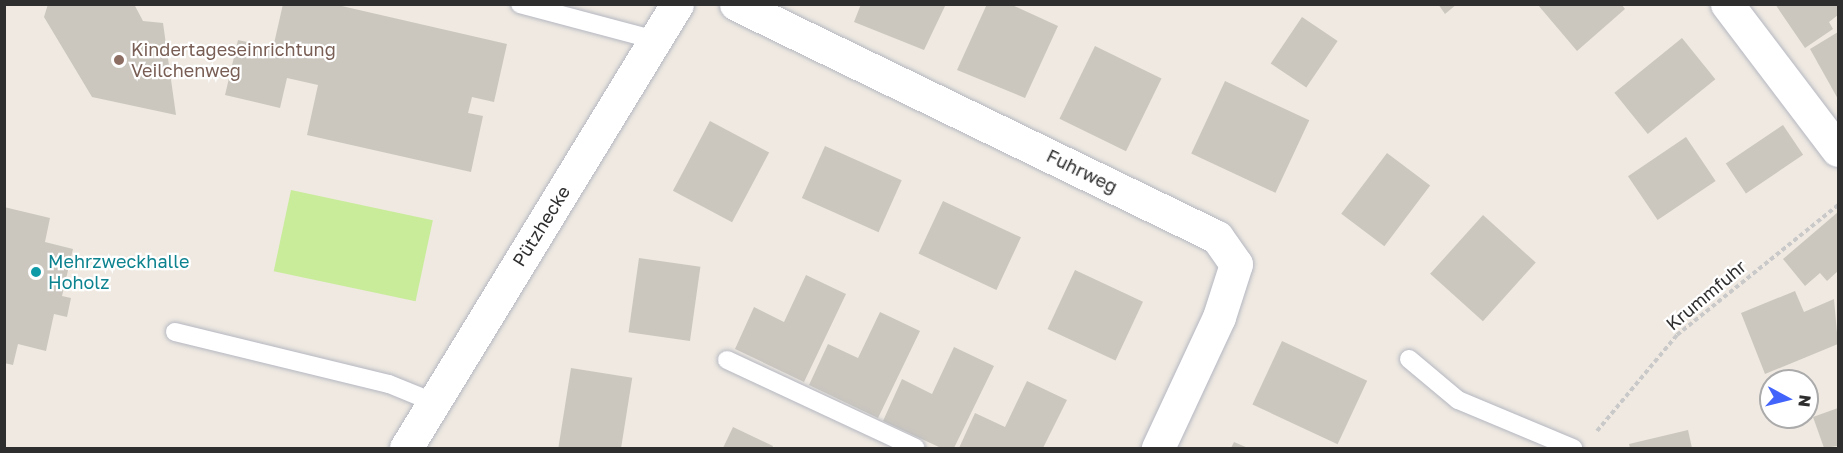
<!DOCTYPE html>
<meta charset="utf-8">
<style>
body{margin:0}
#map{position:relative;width:1843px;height:453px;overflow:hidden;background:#efe9e1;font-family:"Golos Text",sans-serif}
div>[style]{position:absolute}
.pitch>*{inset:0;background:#c9ec9a;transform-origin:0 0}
.building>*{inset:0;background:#cbc7bf;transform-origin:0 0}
.path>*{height:4px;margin-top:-2px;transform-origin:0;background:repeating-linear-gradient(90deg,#c9c9c9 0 4.5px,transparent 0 7.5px)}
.roads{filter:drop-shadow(0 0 2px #b4b7c1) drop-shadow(0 0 2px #b4b7c1)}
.lane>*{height:18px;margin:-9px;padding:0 9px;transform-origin:9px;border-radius:9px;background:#fff}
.street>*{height:33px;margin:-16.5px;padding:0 16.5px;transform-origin:16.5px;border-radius:16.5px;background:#fff}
.dots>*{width:16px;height:16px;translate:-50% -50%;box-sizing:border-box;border:3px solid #fff;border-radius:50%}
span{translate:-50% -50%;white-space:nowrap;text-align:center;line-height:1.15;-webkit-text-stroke:4.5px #fff;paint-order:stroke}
.education-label{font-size:18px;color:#785e54}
.left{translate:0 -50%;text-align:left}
.street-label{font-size:18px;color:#2e2e2e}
.culture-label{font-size:18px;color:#0d838f}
.frame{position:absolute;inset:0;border:6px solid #2e2e2e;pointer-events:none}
.north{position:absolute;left:1759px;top:369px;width:60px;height:60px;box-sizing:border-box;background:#fff;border:2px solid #ababab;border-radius:50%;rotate:97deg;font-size:16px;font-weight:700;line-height:24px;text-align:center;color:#2e2e2e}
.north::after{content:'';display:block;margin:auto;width:21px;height:27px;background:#4264fb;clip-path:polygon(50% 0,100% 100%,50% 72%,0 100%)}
</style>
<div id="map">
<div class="pitch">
<div style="left:291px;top:190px;width:145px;height:83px;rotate:12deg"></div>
</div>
<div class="building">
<div style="clip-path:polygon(48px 4px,134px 4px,143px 21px,163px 23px,176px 115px,92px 97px,44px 17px)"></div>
<div style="clip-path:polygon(283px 4px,333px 4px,507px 44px,494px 102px,472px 97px,468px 113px,483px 116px,471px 172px,307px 135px,318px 85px,287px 78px,280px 108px,225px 95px,238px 40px,273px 48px)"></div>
<div style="clip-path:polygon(861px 4px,946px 4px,924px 50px,854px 22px)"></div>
<div style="clip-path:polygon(987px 4px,1010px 4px,1058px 26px,1025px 98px,957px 70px)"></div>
<div style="clip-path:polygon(1438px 4px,1457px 4px,1445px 14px)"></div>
<div style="clip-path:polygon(1775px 4px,1838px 4px,1838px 15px,1829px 22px,1833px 29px,1805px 48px)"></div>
<div style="clip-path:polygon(1538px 5px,1622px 5px,1625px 9px,1577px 51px)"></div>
<div style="left:1302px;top:17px;width:43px;height:56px;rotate:34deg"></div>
<div style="clip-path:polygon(1838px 32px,1838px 99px,1810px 49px)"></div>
<div style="left:1682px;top:38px;width:53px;height:87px;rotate:51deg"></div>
<div style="left:1095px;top:46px;width:74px;height:81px;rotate:26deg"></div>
<div style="left:1225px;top:81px;width:93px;height:80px;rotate:25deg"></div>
<div style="left:710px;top:121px;width:67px;height:79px;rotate:28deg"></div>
<div style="left:1783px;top:125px;width:36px;height:69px;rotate:56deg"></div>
<div style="left:1686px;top:137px;width:53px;height:70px;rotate:56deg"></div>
<div style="left:825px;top:146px;width:84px;height:57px;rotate:24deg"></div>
<div style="left:1387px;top:153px;width:54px;height:76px;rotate:37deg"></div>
<div style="left:943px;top:201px;width:86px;height:58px;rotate:25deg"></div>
<div style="clip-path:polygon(4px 207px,50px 218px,45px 242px,73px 249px,62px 296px,71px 298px,67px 317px,54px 314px,46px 351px,18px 344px,13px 365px,4px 363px)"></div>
<div style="clip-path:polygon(1838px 212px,1838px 271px,1827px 281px,1820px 273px,1805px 286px,1783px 259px)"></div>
<div style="left:1483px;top:215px;width:71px;height:79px;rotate:42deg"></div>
<div style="left:639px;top:258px;width:62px;height:75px;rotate:8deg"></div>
<div style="left:1075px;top:270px;width:75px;height:65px;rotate:25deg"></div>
<div style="clip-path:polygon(806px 275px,846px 294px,804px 382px,735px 349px,754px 307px,784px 322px)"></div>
<div style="clip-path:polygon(1795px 291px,1804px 312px,1834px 299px,1838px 344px,1765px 374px,1741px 313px)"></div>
<div style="clip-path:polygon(880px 312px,920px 331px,878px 418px,809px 385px,828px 344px,858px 358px)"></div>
<div style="left:1282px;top:341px;width:94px;height:70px;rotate:25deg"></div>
<div style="clip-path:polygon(954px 347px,994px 366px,954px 448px,941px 448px,883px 421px,902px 379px,932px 394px)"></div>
<div style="left:571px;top:368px;width:62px;height:80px;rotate:9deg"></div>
<div style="clip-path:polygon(1027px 381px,1067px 400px,1043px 448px,959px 448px,975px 413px,1005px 427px)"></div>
<div style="clip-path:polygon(1838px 408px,1838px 446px,1824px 448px,1813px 417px)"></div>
<div style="clip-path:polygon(733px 427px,773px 446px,772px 448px,723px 448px)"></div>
<div style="clip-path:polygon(1688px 430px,1692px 448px,1630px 448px,1629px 444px)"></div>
<div style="clip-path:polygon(1234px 442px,1248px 448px,1231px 448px)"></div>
</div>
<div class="path">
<div style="left:1597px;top:431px;width:125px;rotate:-50.2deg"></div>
<div style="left:1677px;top:335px;width:207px;rotate:-38.9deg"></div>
</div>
<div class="roads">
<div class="lane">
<div style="left:520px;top:4px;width:140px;rotate:14.9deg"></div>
<div style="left:175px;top:332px;width:220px;rotate:13.7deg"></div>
<div style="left:389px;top:384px;width:48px;rotate:22.2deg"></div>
<div style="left:1409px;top:359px;width:64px;rotate:39.9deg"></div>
<div style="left:1458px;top:400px;width:125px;rotate:22.7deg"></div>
<div style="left:727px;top:360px;width:208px;rotate:25deg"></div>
</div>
<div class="street">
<div style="left:736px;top:4px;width:534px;rotate:25.85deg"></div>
<div style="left:1217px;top:237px;width:33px;rotate:55deg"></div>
<div style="left:1236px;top:264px;width:56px;rotate:107.8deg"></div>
<div style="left:1219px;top:317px;width:145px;rotate:115deg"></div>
<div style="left:1727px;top:4px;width:183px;rotate:52.8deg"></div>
<div style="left:406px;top:448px;width:520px;rotate:-58.6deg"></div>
</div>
</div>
<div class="dots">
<div style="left:119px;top:60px;background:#8d6e63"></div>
<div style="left:36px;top:272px;background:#0f9aa8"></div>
</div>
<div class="education-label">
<span class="left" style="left:131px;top:60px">Kindertageseinrichtung<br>Veilchenweg</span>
</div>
<div class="street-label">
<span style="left:1082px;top:171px;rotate:26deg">Fuhrweg</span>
<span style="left:541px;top:226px;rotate:-58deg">Pützhecke</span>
<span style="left:1706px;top:295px;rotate:-40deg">Krummfuhr</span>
</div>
<div class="culture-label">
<span class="left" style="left:48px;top:272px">Mehrzweckhalle<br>Hoholz</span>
</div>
<div class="frame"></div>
<div class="north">N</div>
</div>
